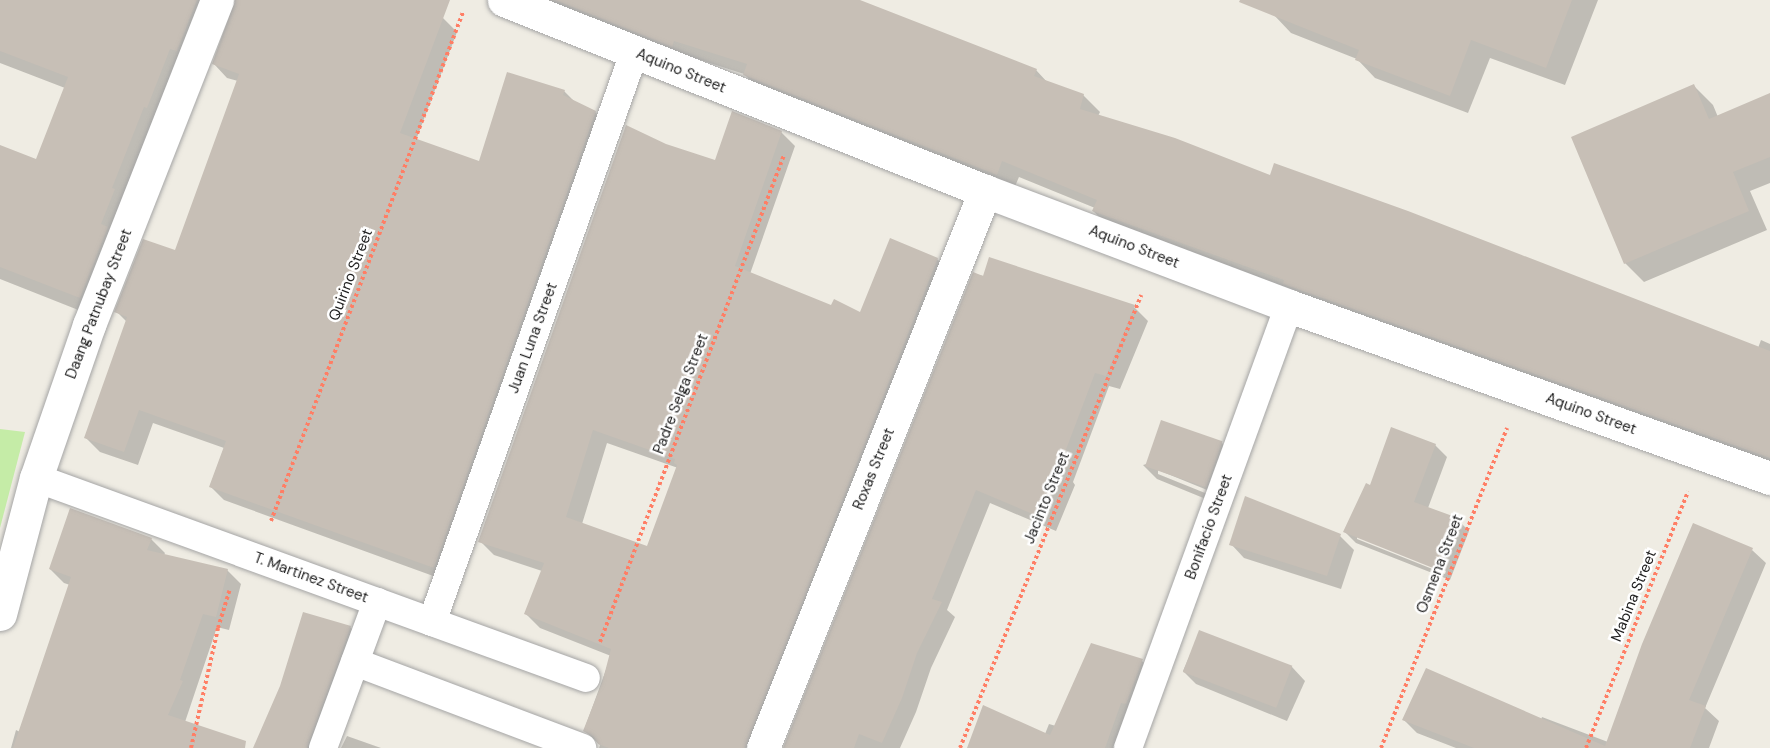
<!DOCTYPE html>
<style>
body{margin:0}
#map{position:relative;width:1770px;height:748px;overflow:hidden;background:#efece3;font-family:"DM Sans",sans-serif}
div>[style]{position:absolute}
.grass>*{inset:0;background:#c5eca7}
.shadow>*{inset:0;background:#0003}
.building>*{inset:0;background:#c7bfb6;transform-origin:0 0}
.path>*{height:4px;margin-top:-2px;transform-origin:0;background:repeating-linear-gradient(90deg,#ff7e65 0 3px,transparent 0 6px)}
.roads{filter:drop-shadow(0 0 2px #a5a5a5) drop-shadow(0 0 2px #a5a5a5)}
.service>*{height:28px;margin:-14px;padding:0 14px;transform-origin:14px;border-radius:14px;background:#fff}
.minor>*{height:33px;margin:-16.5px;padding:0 16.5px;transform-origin:16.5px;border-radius:16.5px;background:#fff}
span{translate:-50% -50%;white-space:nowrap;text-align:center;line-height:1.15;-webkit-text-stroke:5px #fff;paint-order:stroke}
.street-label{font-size:15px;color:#1e1e1e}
</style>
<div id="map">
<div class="grass">
<div style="clip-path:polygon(0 429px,25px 432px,0 528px)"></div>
</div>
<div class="shadow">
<div style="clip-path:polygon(0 0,231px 0,235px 4px,228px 6px,101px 319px,0 279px,0 163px,37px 161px,65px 88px,0 63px)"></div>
<div style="clip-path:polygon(237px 0,393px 0,443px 18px,457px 32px,416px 140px,480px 163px,564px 91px,575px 102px,595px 112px,609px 126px,447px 581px,224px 500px,210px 486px,224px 448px,153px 423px,138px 465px,100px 452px,86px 438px,127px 322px,116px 311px,176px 252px,238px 81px,227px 78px,214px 64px)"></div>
<div style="clip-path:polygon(546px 0,856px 0,1036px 70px,1048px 83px,1083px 95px,1100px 112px,1098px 116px,1758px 348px,1761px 340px,1770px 344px,1770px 468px,1110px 227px,1093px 211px,1095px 208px,1019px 177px,1013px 191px,761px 91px,744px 74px,691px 57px)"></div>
<div style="clip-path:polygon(1278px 0,1598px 0,1565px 85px,1490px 58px,1468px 113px,1375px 78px,1357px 59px,1291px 33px,1273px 14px)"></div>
<div style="clip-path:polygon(1694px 86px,1713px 105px,1718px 117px,1770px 102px,1770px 183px,1750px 191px,1767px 230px,1644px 282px,1625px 263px)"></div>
<div style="clip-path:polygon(evenodd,781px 132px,795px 146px,750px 274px,832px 307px,861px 314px,937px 259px,951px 273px,762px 748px,599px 748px,600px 745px,584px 730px,611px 656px,540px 628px,526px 614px,542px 571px,494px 555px,480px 541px,665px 146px,716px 161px,781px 132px,607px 443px,678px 468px,647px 548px,582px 524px,607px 443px)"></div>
<div style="clip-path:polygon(974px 274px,1134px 307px,1148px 321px,1120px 389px,1109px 386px,1073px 482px,1075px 485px,1056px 531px,990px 503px,947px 610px,955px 617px,931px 668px,916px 712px,900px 748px,785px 748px)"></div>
<div style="clip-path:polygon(evenodd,1221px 442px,1235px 456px,1218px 504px,1157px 479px,1143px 465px,1221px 442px,1158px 470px,1212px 492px,1210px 495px,1158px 474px,1158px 470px)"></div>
<div style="clip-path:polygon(evenodd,1435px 445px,1447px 457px,1428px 508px,1457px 519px,1469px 531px,1450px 580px,1356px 543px,1345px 532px,1371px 487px,1435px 445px,1357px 536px,1446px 571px,1445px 574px,1357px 539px,1357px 536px)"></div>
<div style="clip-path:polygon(1340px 536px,1354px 550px,1341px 589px,1244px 558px,1231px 544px)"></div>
<div style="clip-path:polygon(151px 539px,165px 553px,164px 555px,227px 570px,241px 584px,229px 630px,217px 627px,185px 722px,203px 748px,11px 748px,16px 730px,20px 732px,70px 585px,64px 583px,50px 569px)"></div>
<div style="clip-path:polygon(1752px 550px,1766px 563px,1705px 708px,1719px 721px,1709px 748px,1456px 748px,1417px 733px,1403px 719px,1541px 720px,1542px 717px,1608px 742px)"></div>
<div style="clip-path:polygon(350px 627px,364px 641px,324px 748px,255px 748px)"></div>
<div style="clip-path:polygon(1200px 632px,1292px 667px,1305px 681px,1287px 721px,1196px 684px,1183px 671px)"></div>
<div style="clip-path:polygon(1142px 661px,1156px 674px,1123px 748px,969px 748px,1045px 734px,1049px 724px,1056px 726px)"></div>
<div style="clip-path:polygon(347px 736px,381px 748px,341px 748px)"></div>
</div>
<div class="building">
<div style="clip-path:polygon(0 0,197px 0,177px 51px,170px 49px,147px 108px,144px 107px,112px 188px,115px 189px,101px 224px,108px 227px,80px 298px,0 267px,0 145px,36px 159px,68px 77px,0 51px)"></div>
<div style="clip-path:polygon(235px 0,450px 0,400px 133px,479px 161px,507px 72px,565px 90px,563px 95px,596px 111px,434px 568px,209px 487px,226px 441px,139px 410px,124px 452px,84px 438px,127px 317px,114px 312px,143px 239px,175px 250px,239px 74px,212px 64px)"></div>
<div style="clip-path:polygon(555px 0,860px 0,1037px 69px,1034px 76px,1084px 94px,1080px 109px,1175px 138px,1270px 175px,1274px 163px,1408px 211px,1770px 351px,1770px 458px,1283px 284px,1284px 280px,1092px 211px,1097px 200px,1002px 161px,997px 175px,743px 75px,747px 64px,674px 41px,672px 47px)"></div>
<div style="clip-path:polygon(1240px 0,1572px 0,1546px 68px,1471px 40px,1450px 96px,1355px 60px,1359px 50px,1239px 2px)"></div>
<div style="clip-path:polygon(1694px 84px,1709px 119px,1770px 93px,1770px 157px,1733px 172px,1749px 211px,1624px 264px,1571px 137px)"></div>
<div style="clip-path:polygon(evenodd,732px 111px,782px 131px,735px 266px,831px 305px,834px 299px,860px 312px,890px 238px,938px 258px,745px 748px,609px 748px,598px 744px,594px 737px,583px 731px,602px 683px,611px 649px,524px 614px,544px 563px,478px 542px,626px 125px,666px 144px,715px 160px,732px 111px,593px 430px,675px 459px,674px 463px,677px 465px,647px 546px,566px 517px,593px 430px)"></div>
<div style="clip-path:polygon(989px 257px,1135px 305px,1106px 376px,1095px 373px,1059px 468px,1062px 469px,1042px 518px,976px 490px,932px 599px,942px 602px,917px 653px,902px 698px,882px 743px,859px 734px,854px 748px,783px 748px,973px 272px,983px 276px)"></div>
<div style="left:1161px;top:420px;width:65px;height:49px;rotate:19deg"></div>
<div style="clip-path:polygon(1391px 427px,1436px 444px,1414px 502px,1458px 518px,1438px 570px,1343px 532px,1366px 483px,1370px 485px)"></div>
<div style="clip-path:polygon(1245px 496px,1341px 534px,1327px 576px,1229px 545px)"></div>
<div style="clip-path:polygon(70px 508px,152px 538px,147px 550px,228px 569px,216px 617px,203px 614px,180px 680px,183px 681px,168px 715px,246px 741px,245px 748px,13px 748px,71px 577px,49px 569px)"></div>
<div style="clip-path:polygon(1693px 523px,1753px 548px,1689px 700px,1706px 706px,1690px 748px,1474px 748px,1402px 720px,1426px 668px,1605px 746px,1642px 644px)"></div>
<div style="clip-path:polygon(303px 612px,351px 626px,307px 748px,253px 748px,280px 686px)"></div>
<div style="left:1199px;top:630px;width:100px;height:45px;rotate:21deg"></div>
<div style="clip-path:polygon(1091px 643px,1143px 659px,1126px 704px,1121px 703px,1105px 748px,967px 748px,983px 705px,1050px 735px)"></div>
</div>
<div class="path">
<div style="left:271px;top:521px;width:544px;rotate:-69.33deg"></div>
<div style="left:600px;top:642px;width:521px;rotate:-69.3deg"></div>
<div style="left:191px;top:748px;width:123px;rotate:-77.3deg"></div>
<div style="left:218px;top:628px;width:39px;rotate:-73deg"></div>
<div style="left:960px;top:748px;width:488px;rotate:-68.2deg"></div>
<div style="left:1381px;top:748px;width:344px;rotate:-68.5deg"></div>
<div style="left:1586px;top:748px;width:276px;rotate:-68.3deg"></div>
</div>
<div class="roads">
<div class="service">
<div style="left:36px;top:478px;width:585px;rotate:19.98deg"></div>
<div style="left:432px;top:622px;width:604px;rotate:-70.45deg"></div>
<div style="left:355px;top:662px;width:243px;rotate:20.7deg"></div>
<div style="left:323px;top:748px;width:156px;rotate:-69.7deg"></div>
<div style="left:1128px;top:748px;width:470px;rotate:-70deg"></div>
</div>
<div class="minor">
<div style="left:504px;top:0;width:518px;rotate:21.66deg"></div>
<div style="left:985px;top:191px;width:325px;rotate:20.7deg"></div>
<div style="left:1289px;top:306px;width:511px;rotate:19.68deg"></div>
<div style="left:0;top:614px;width:141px;rotate:-75.2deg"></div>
<div style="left:36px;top:478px;width:162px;rotate:-70.9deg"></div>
<div style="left:89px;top:325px;width:349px;rotate:-68.5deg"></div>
<div style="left:763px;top:748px;width:600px;rotate:-68.27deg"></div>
</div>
</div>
<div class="street-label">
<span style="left:681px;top:71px;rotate:22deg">Aquino Street</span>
<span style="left:1134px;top:247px;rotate:21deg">Aquino Street</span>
<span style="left:351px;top:275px;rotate:-69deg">Quirino Street</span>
<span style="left:99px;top:304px;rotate:-69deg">Daang Patnubay Street</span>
<span style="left:533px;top:338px;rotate:-70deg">Juan Luna Street</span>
<span style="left:681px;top:394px;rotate:-69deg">Padre Selga Street</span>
<span style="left:1591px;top:414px;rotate:20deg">Aquino Street</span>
<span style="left:874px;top:469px;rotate:-68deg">Roxas Street</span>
<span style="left:1047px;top:498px;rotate:-68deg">Jacinto Street</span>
<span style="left:1209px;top:527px;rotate:-70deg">Bonifacio Street</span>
<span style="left:1440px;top:564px;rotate:-69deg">Osmena Street</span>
<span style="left:311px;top:578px;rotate:20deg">T. Martinez Street</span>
<span style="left:1634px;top:596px;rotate:-68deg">Mabina Street</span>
</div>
</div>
